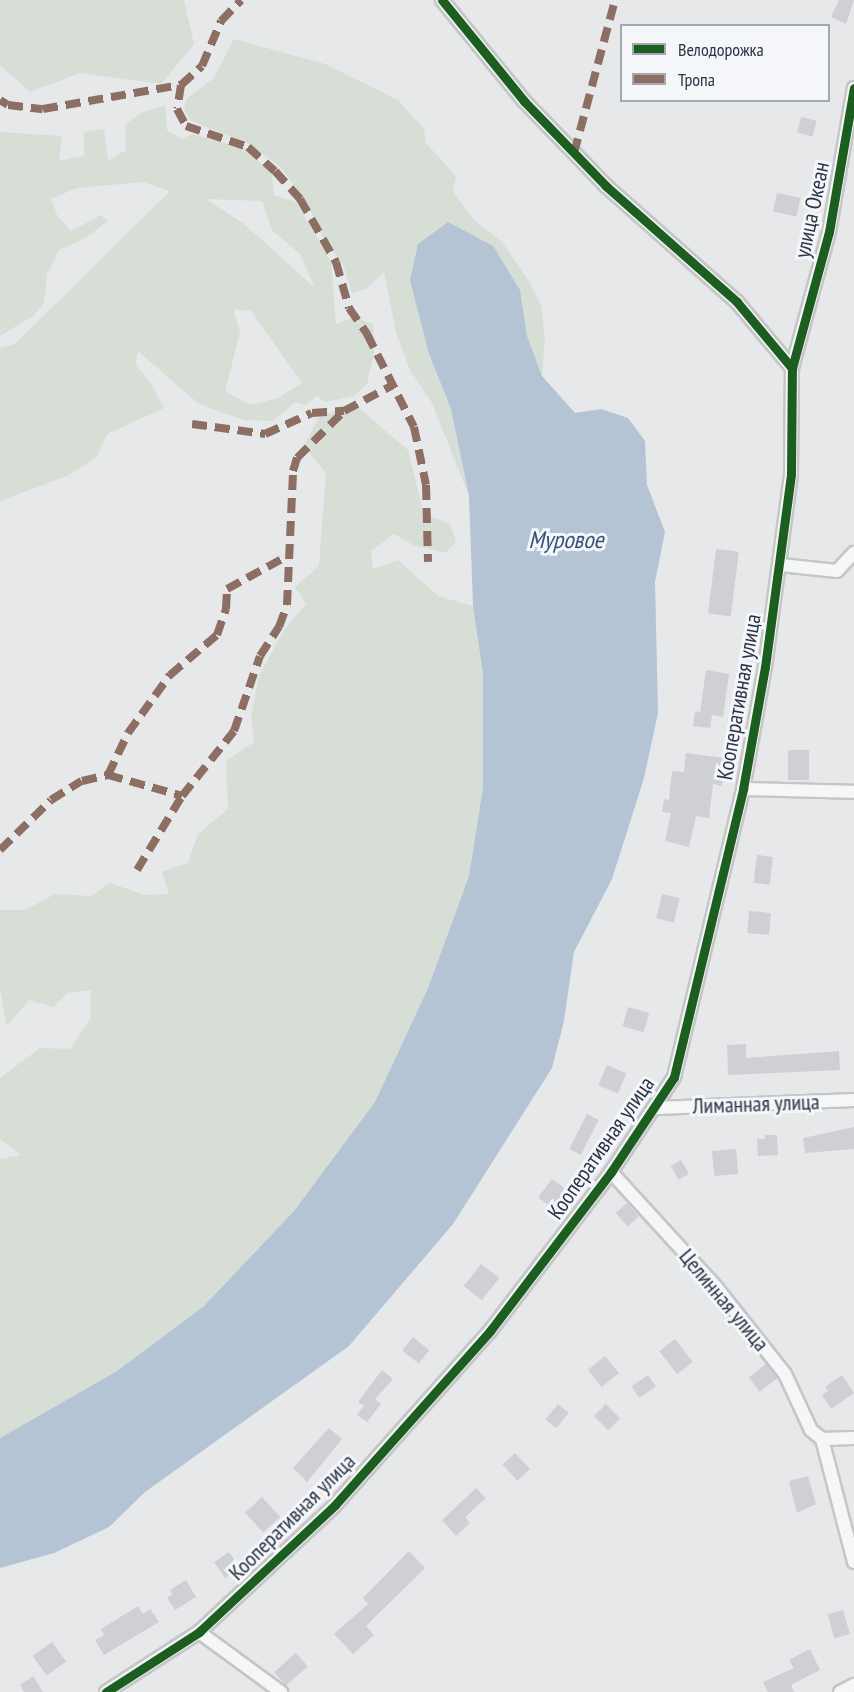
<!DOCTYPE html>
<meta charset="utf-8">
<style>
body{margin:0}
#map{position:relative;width:854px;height:1692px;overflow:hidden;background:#e6e8ea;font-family:"PT Sans Narrow",sans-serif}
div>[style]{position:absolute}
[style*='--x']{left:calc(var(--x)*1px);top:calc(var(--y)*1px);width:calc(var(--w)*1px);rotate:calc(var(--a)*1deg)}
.green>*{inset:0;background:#d6ded6}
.water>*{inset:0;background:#b4c4d5}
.building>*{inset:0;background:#ced0d3;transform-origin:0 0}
.roads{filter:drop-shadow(2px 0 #c4c6c8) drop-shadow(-2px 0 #c4c6c8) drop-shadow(0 2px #c4c6c8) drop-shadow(0 -2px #c4c6c8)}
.minor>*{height:12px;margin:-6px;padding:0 6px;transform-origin:6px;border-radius:6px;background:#f5f6f7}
.quiet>*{height:8px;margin-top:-4px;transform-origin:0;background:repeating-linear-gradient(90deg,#8d6e63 0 15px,transparent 0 23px)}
.cycleway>*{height:9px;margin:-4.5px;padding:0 4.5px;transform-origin:4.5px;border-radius:4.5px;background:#1b5e20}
span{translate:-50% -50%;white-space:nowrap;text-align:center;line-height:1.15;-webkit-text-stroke:6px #f4f6f9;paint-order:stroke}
.street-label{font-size:22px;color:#2b3445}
.water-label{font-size:24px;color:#34527a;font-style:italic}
.legend{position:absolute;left:620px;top:24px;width:210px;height:78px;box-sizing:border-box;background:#f4f6f9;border:2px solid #a4a8b1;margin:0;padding:8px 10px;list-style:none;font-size:18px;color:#2b3445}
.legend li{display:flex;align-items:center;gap:12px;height:30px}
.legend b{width:30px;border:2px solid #a4a8b1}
</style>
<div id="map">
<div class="green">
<i style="clip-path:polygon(0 0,184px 0,194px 44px,161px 84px,80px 73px,30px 92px,0 65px)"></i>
<i style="clip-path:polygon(234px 39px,325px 64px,398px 100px,424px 129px,426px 143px,456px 176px,453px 192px,473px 219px,502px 242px,528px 280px,541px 306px,545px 339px,542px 376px,527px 336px,520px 291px,429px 354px,451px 409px,469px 496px,432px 403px,410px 370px,396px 332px,384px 272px,366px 289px,352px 293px,343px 264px,322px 236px,305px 199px,280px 167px,250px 144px,191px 121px,184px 109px,186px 99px,214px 78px)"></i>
<i style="clip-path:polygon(evenodd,165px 105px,167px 130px,182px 139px,192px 134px,246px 149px,272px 174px,274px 195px,296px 202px,331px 262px,336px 324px,354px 317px,373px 324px,374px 353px,367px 384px,354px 396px,325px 402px,317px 396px,306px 405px,295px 402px,273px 421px,244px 420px,199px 404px,138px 351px,135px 364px,151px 383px,164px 408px,107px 434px,97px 457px,67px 476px,0 501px,0 348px,15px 344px,170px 191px,143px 182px,77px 188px,51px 199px,57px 215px,71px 231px,101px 215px,108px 221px,84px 239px,59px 250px,47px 274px,44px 303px,33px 316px,0 336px,0 132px,62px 136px,59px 161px,84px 156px,84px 132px,104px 129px,108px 161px,126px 150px,125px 125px,142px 112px,165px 105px,206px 199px,262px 201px,272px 230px,300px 254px,315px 288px,244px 224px,206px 199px,165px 105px,233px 309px,251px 311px,302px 383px,278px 398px,250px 405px,225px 391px,240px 332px,233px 309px)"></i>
<i style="clip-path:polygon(354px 404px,408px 450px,424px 514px,450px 524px,456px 542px,445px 553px,413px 545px,394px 534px,371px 551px,373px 569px,398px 560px,438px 596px,473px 606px,483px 674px,483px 787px,469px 876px,428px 988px,375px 1102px,294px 1211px,204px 1306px,117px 1371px,0 1438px,0 1159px,21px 1155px,0 1139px,0 1078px,40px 1048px,70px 1049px,90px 1019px,91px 990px,68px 993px,53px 1007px,29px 1000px,7px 1026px,0 990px,0 910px,25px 910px,55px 894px,91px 896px,110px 883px,145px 895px,169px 894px,162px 872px,188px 863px,198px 834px,228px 809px,226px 761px,254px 742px,251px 717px,259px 676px,284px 630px,306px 604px,295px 587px,319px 566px,326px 473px,304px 446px,319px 417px)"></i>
</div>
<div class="water">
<i style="clip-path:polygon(448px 222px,493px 246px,520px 290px,527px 336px,542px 376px,575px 413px,601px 409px,628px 418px,645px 441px,647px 485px,665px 532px,655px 582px,658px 713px,644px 778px,612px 879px,574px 952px,564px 1021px,552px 1068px,453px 1224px,349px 1346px,145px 1492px,109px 1527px,54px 1553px,0 1568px,0 1438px,117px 1371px,204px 1306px,294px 1211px,375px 1102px,428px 988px,469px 876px,483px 787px,483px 674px,473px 606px,469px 496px,451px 409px,429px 354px,410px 280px,418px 244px)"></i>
</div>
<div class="building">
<i style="clip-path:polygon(839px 0,854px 0,846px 24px,831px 17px)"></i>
<i style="left:801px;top:117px;width:16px;height:16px;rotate:14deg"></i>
<i style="left:777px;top:193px;width:24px;height:19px;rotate:12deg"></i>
<i style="left:716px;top:549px;width:23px;height:65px;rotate:7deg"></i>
<i style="clip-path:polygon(706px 670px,729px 674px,723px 717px,712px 715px,710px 728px,693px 726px,695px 711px,700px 712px)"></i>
<i style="left:788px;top:750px;width:21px;height:30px"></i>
<i style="clip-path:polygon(686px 753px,725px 758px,722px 786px,713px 784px,709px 818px,696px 816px,689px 847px,665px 841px,671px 813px,662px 812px,664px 799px,669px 800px,672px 771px,684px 772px)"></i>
<i style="left:757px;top:855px;width:16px;height:28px;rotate:7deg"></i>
<i style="left:662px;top:894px;width:18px;height:25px;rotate:13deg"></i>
<i style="left:749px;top:911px;width:22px;height:22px;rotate:5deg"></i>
<i style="left:628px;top:1007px;width:22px;height:20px;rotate:16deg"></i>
<i style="clip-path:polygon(746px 1044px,746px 1058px,839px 1051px,840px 1070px,728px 1075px,727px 1045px)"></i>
<i style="left:607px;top:1065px;width:21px;height:22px;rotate:23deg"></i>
<i style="left:587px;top:1114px;width:13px;height:39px;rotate:27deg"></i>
<i style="clip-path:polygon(854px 1127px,854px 1149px,805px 1153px,803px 1138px)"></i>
<i style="clip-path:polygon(765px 1135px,777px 1135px,778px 1155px,758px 1156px,757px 1139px,765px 1139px)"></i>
<i style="left:736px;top:1149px;width:25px;height:24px;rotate:85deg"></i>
<i style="left:681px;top:1160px;width:16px;height:12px;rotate:60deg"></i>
<i style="left:552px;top:1179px;width:20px;height:23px;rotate:37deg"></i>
<i style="left:627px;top:1203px;width:18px;height:15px;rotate:49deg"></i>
<i style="left:481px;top:1264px;width:23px;height:28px;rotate:38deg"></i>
<i style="left:413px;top:1337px;width:21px;height:17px;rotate:39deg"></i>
<i style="left:675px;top:1339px;width:29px;height:20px;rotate:52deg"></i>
<i style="left:605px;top:1356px;width:22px;height:22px;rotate:51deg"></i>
<i style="left:766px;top:1364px;width:18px;height:22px;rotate:52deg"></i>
<i style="clip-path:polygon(382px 1370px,393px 1379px,375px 1399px,381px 1404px,367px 1422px,357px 1415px,364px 1406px,358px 1402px)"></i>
<i style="left:648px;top:1375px;width:14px;height:20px;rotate:56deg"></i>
<i style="clip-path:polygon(842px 1375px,854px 1393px,831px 1409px,822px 1395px,828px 1391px,825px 1387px)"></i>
<i style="left:558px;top:1404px;width:14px;height:20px;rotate:39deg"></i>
<i style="left:606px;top:1404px;width:20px;height:17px;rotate:45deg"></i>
<i style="clip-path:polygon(329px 1428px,342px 1439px,307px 1482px,293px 1468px)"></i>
<i style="left:515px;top:1453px;width:22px;height:17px;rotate:47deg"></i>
<i style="clip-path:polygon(808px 1476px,816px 1504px,797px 1513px,789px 1481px)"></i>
<i style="clip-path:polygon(476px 1488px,486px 1498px,465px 1517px,470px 1523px,456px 1536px,442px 1520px)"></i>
<i style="left:262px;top:1497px;width:27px;height:23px;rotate:48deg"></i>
<i style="clip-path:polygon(409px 1551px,425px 1568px,366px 1626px,374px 1635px,353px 1654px,334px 1634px,368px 1604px,363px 1598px)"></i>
<i style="left:229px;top:1552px;width:19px;height:18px;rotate:55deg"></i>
<i style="clip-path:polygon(186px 1580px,196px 1597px,175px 1610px,167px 1598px,172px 1594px,170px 1590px)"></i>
<i style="clip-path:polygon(138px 1606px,143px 1614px,150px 1609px,159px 1622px,104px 1655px,95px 1640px,104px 1635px,101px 1629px)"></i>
<i style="left:843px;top:1610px;width:25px;height:16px;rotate:74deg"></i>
<i style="left:52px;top:1642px;width:24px;height:24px;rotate:54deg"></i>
<i style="clip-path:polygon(810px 1649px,820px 1670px,791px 1685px,794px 1692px,768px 1692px,763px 1682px,794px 1668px,789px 1660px)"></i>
<i style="left:296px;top:1653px;width:18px;height:29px;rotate:49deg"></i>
<i style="clip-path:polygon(33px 1676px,43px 1692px,24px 1692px,20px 1685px)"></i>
</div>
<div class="roads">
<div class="minor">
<i style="--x:442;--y:0;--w:130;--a:50.9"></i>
<i style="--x:524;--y:101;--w:118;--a:46"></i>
<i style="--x:606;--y:186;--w:175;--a:41.5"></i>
<i style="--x:737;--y:302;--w:86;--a:50.2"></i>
<i style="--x:781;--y:565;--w:56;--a:6.1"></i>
<i style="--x:837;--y:571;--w:25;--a:-47"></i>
<i style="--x:743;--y:789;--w:111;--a:1.5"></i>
<i style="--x:657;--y:1108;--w:197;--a:-2.3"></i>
<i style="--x:611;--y:1172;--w:156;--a:47.6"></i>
<i style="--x:716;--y:1287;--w:111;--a:51.6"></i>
<i style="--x:785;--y:1374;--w:62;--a:65.1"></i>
<i style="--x:811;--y:1430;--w:14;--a:39"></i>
<i style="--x:822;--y:1439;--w:32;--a:-2"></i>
<i style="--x:822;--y:1439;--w:127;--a:75.4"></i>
<i style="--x:199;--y:1632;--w:102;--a:36.2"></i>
<i style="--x:106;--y:1692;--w:111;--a:-32.8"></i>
<i style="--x:199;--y:1632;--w:186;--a:-43"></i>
<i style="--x:335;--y:1505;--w:233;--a:-48.3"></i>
<i style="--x:490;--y:1331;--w:200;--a:-52.7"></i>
<i style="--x:611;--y:1172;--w:114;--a:-56.4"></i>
<i style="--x:674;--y:1077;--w:296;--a:-76.5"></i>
<i style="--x:743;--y:789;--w:124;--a:-79.8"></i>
<i style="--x:765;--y:667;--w:195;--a:-82.3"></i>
<i style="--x:791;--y:474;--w:106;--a:-89.5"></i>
<i style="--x:792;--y:368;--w:141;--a:-74.8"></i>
<i style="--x:829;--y:232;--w:146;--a:-80.2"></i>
<i style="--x:840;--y:1692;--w:16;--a:-27"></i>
</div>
</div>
<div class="quiet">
<i style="--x:181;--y:85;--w:24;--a:99"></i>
<i style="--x:177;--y:109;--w:19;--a:62"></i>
<i style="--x:186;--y:126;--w:65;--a:18.7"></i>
<i style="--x:248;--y:147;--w:36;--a:42"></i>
<i style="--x:275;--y:171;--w:38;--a:48"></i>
<i style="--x:300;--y:199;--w:73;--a:60.3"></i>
<i style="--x:336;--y:262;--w:48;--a:74.2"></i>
<i style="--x:349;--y:308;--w:32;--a:55"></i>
<i style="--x:367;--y:334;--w:104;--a:63.2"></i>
<i style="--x:414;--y:427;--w:59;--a:78.3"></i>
<i style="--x:426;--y:485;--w:77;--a:88.5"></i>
<i style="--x:0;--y:100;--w:9;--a:32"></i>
<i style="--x:8;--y:105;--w:35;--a:7"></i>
<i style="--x:43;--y:109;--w:140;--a:-9.9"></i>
<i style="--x:181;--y:85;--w:28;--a:-42"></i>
<i style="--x:202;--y:66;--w:49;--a:-67.1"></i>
<i style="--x:221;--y:21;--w:29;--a:-46"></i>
<i style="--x:574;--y:153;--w:158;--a:-75"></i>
<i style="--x:192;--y:424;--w:74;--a:7.8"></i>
<i style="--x:265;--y:434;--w:51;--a:-24.1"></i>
<i style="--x:312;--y:413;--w:32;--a:-4"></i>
<i style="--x:344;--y:411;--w:55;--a:-28"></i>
<i style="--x:108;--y:775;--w:77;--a:15.8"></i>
<i style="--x:0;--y:850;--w:71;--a:-44.4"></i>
<i style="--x:51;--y:800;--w:36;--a:-32"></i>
<i style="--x:82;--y:781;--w:27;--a:-13"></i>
<i style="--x:108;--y:775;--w:47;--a:-64.5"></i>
<i style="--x:128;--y:733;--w:72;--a:-54.1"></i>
<i style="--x:170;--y:675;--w:62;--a:-40.4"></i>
<i style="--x:217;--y:635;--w:28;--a:-71"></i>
<i style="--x:226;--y:609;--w:20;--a:-87"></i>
<i style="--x:227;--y:589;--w:73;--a:-28.7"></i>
<i style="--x:137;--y:870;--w:87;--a:-58.7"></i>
<i style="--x:182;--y:796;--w:83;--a:-51.3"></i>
<i style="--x:234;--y:731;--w:79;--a:-70.9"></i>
<i style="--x:260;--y:656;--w:35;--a:-57"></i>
<i style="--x:279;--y:627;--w:23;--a:-70"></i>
<i style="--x:287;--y:605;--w:134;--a:-87.4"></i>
<i style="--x:293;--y:471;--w:14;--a:-73"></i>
<i style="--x:297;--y:458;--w:66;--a:-45"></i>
</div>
<div class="cycleway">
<i style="--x:442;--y:0;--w:130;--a:50.9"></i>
<i style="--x:524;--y:101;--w:118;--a:46"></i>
<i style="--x:606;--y:186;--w:175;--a:41.5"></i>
<i style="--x:737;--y:302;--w:86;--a:50.2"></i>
<i style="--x:106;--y:1692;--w:111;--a:-32.8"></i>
<i style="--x:199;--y:1632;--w:186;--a:-43"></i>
<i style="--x:335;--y:1505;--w:233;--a:-48.3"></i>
<i style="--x:490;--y:1331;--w:200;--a:-52.7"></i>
<i style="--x:611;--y:1172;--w:114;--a:-56.4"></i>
<i style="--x:674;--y:1077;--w:296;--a:-76.5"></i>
<i style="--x:743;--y:789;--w:124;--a:-79.8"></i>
<i style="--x:765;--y:667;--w:195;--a:-82.3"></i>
<i style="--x:791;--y:474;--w:106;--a:-89.5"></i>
<i style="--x:792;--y:368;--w:141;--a:-74.8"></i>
<i style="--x:829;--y:232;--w:146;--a:-80.2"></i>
</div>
<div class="street-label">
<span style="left:812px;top:210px;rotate:-78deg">улица Океан</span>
<span style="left:739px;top:697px;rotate:-80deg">Кооперативная улица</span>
<span style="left:756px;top:1104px;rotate:-2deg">Лиманная улица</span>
<span style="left:601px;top:1148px;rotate:-55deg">Кооперативная улица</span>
<span style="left:724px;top:1300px;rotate:50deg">Целинная улица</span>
<span style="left:292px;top:1517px;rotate:-45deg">Кооперативная улица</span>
</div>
<div class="water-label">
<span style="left:566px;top:540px">Муровое</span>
</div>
<ul class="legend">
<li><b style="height:8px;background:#1b5e20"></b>Велодорожка</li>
<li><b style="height:8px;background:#8d6e63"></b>Тропа</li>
</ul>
</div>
